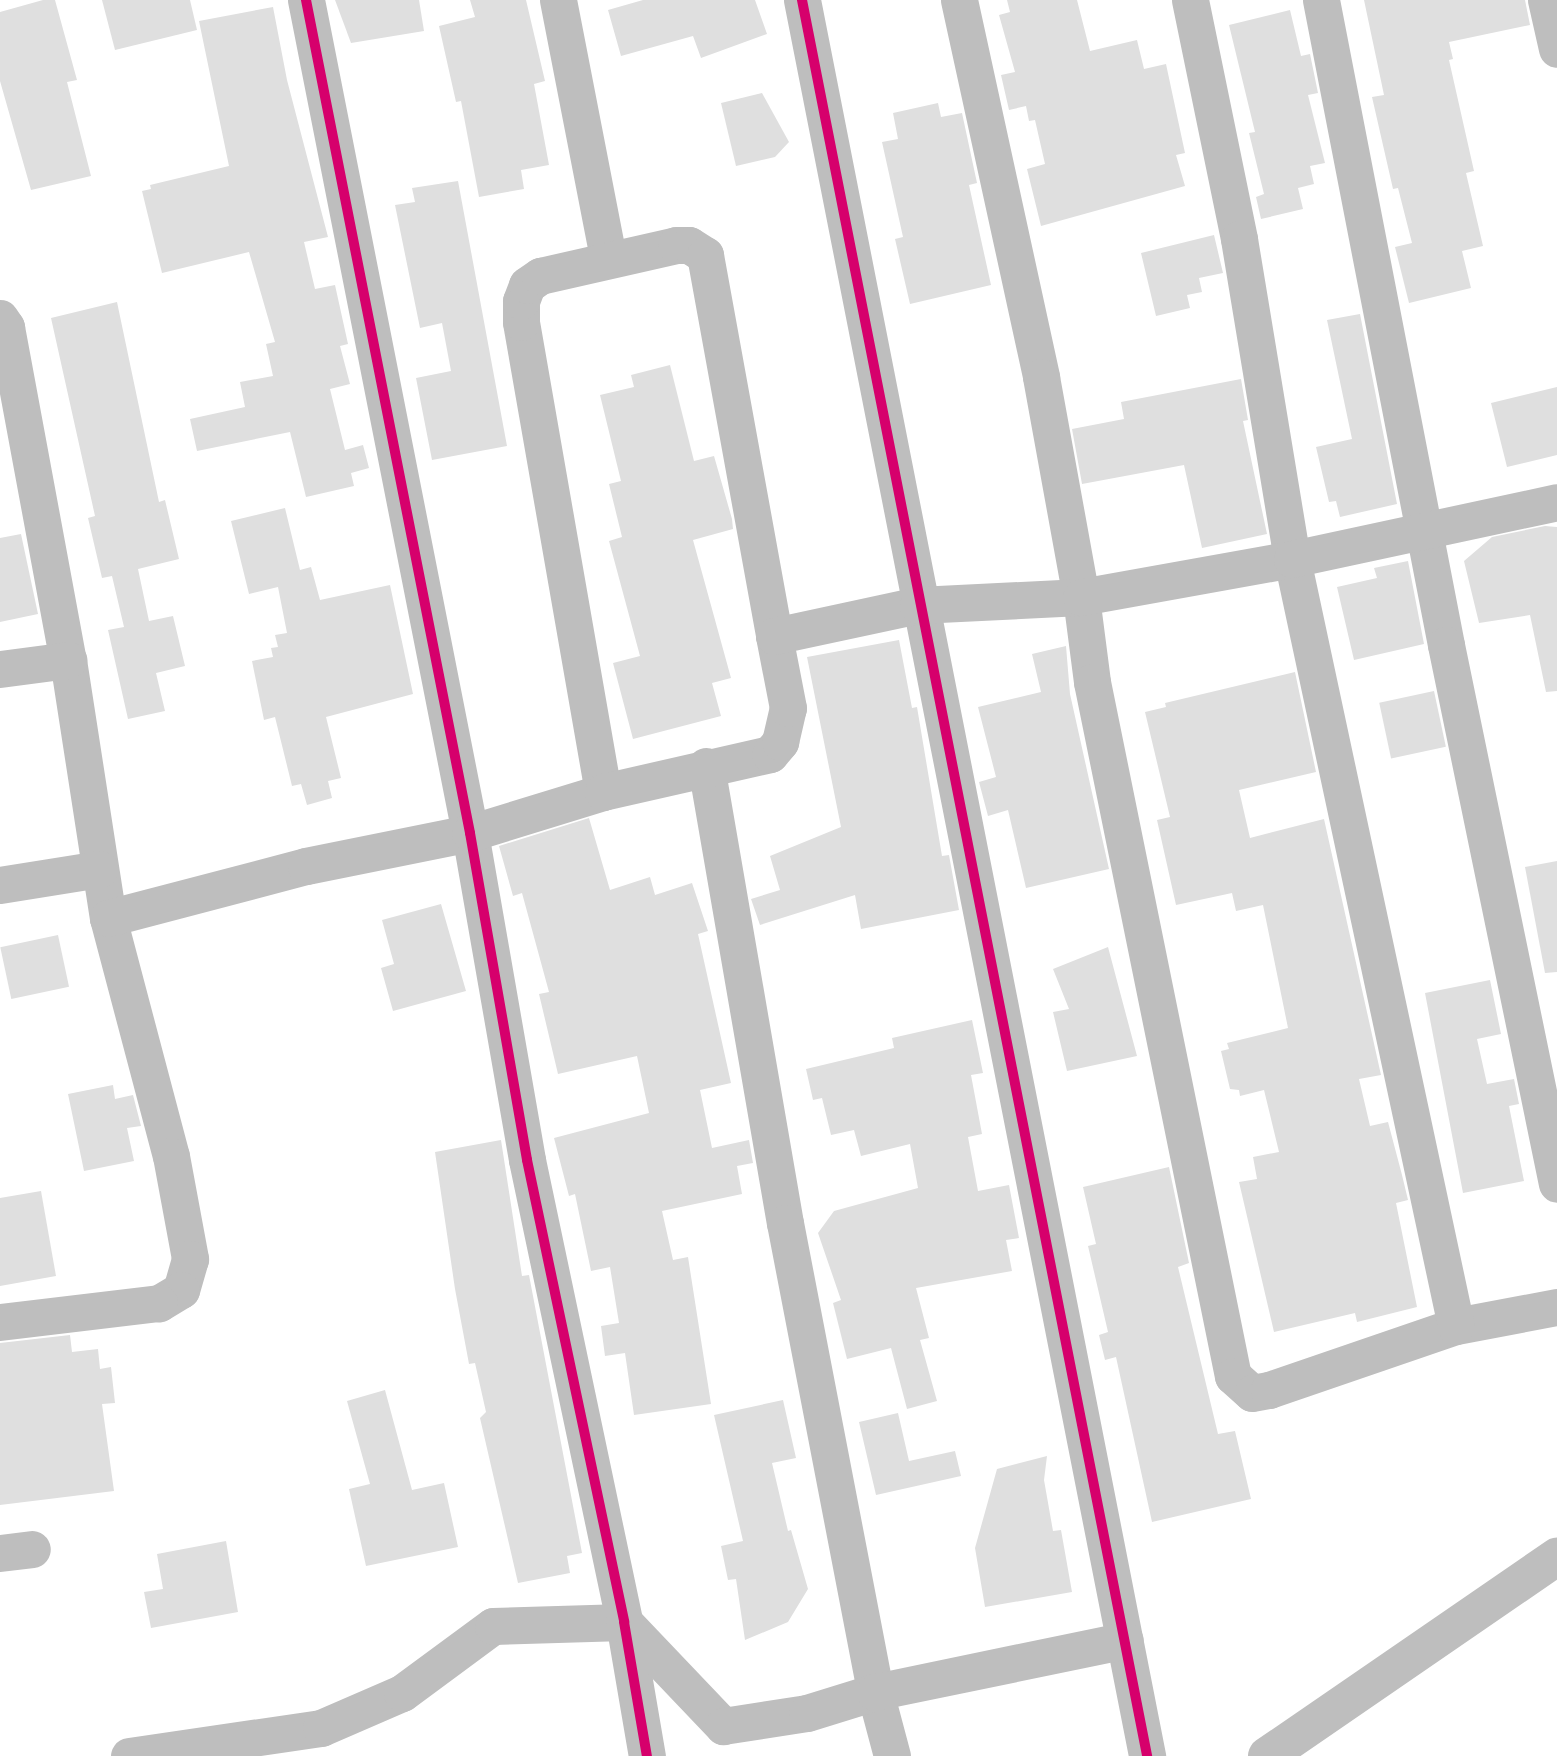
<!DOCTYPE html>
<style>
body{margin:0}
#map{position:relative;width:1557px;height:1756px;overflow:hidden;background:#fff;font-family:Montserrat,sans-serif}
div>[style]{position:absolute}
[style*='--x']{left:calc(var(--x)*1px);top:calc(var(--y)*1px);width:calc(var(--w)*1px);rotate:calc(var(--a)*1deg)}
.building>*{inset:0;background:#dfdfdf;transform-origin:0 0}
.minor>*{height:37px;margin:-18.5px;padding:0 18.5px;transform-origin:18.5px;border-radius:18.5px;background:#bebebe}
.tertiary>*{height:38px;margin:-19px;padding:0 19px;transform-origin:19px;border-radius:19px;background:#bebebe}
.cycleway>*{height:10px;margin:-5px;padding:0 5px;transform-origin:5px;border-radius:5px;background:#d6006c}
span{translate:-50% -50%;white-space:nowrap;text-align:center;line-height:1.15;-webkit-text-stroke:7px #fff;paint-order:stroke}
</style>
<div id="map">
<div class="building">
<i style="clip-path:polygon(43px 0,55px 0,77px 80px,67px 82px,91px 176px,31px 190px,0 81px,0 12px)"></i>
<i style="clip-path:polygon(102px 0,190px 0,197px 30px,115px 50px)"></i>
<i style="clip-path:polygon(335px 0,419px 0,424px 31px,351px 43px)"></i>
<i style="clip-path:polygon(470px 0,526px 0,545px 81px,534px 84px,549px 165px,521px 170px,524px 189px,479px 197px,461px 101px,456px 102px,439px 26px,475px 17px)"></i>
<i style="clip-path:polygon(643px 0,755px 0,767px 34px,701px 58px,693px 36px,621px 56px,608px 10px)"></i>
<i style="clip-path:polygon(1007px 0,1077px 0,1090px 51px,1137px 40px,1144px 69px,1166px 64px,1185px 153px,1176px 155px,1185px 186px,1041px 226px,1027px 169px,1045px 164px,1035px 120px,1029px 121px,1026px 106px,1009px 110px,1001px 75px,1015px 72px,999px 15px,1010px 12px)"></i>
<i style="clip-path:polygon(1364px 0,1525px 0,1530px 25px,1449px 42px,1453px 59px,1449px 60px,1474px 171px,1466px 173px,1483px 246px,1462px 251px,1471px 288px,1409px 303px,1395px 247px,1412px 243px,1398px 188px,1393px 189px,1372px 97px,1384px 95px)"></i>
<i style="clip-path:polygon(273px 7px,287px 80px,328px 237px,304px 242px,315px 289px,335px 285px,348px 344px,340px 346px,350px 384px,330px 389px,345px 450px,363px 445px,369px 468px,351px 473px,354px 486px,306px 497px,290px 432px,197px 451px,190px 419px,245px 407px,240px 382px,273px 376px,266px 344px,275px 342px,249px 252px,162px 273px,142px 191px,151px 189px,150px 185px,229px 166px,199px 21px)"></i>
<i style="clip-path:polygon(1290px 10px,1301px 56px,1310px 54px,1318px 93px,1308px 95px,1325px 163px,1310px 166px,1314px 184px,1298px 188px,1303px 209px,1261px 219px,1256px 197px,1264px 194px,1249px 133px,1255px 132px,1229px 25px)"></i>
<i style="clip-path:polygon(762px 93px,789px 142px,775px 157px,736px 166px,721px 103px)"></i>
<i style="clip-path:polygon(938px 103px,941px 117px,962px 113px,977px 183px,969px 185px,991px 285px,910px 304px,895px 239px,903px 237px,882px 142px,898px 139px,893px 113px)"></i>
<i style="clip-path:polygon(458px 181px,507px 446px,432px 460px,416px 378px,451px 371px,442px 323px,420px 328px,395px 205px,415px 202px,412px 188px)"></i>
<i style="clip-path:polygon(1214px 235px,1223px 273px,1199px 278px,1202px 292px,1187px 295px,1190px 308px,1156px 316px,1141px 253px)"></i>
<i style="clip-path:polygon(117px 302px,159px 502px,165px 500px,179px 559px,138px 569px,149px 621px,173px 616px,185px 666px,156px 673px,165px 711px,128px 719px,108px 630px,124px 627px,112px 576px,102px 578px,88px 518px,95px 516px,51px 318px)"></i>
<i style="clip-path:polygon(1360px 314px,1397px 504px,1340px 517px,1336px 501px,1329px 502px,1316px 447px,1352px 439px,1327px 320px)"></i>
<i style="clip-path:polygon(670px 365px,694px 461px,714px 456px,732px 519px,733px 529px,693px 540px,731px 678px,712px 683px,721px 716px,633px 739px,613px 663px,640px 656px,609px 541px,622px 537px,609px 484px,621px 481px,600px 395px,634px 387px,631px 375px)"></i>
<i style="clip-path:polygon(1241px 379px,1248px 420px,1243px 421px,1267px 534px,1202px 548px,1184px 465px,1082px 484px,1072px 429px,1124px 419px,1121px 402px)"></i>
<i style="clip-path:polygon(1557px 387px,1557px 455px,1507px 467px,1491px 403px)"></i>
<i style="clip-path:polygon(285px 508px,300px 570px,311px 567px,320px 600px,390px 585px,413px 694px,326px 717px,341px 778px,328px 781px,332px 798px,307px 805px,301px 784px,292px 786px,275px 717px,264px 720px,252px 661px,273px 657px,271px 648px,278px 647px,275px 635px,287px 633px,278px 587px,249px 594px,231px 521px)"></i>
<i style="clip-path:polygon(1545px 526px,1557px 527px,1557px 691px,1546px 692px,1530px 615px,1479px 623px,1464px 561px,1492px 537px)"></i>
<i style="clip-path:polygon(21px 534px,38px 614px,0 622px,0 538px)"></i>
<i style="clip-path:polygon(1408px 561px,1424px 644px,1354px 660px,1337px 587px,1377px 578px,1374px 568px)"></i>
<i style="clip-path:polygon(899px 640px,912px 708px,917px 707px,942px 856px,949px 855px,959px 910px,861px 929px,855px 895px,760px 925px,751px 899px,780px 890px,770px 856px,841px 827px,807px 657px)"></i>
<i style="clip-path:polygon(1066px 646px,1070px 694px,1109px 869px,1026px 888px,1008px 810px,988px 816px,979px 782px,996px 777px,978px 707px,1041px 692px,1032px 654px)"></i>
<i style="clip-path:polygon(1295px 672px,1316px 772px,1239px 790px,1250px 838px,1324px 819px,1381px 1075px,1359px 1079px,1370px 1126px,1388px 1122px,1402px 1175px,1408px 1200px,1396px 1203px,1417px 1307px,1357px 1322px,1355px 1313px,1274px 1332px,1239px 1182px,1257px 1179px,1253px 1157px,1279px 1152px,1264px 1090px,1240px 1096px,1239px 1090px,1230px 1089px,1221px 1051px,1229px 1049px,1227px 1043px,1288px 1028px,1263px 905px,1236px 911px,1232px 893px,1176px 905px,1157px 820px,1170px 817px,1145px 712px,1166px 707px,1165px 703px)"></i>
<i style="left:1434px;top:691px;width:57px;height:56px;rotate:78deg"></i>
<i style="clip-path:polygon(589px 818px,610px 890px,650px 877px,655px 895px,692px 883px,708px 931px,698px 934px,731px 1083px,700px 1090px,712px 1148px,749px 1140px,753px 1163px,737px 1166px,742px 1194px,662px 1211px,673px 1260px,688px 1257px,711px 1404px,634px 1415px,625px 1353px,605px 1356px,601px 1326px,619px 1323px,610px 1267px,591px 1271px,575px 1194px,569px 1196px,554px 1138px,649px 1113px,637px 1056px,558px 1074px,539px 994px,549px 992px,522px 893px,513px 896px,499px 846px)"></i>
<i style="clip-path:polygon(1557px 861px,1557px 972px,1545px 973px,1525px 867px)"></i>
<i style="clip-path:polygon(441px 904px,466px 991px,393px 1011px,381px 968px,394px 964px,382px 920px)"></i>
<i style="left:58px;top:935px;width:53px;height:59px;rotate:78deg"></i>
<i style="clip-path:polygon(1108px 947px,1137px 1056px,1067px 1071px,1053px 1012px,1069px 1009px,1053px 969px)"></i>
<i style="clip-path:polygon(1490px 980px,1501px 1034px,1477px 1039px,1487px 1084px,1514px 1079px,1519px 1104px,1509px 1106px,1524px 1181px,1463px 1193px,1425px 993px)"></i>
<i style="clip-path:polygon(972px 1020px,983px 1073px,971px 1075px,982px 1134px,968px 1137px,978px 1191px,1009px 1185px,1019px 1238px,1006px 1240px,1012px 1271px,916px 1288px,929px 1338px,920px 1340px,937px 1401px,907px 1409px,891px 1348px,847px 1359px,833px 1303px,841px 1300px,818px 1233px,834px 1211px,918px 1188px,910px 1144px,861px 1156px,854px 1130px,831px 1135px,822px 1098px,813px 1100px,806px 1069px,894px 1048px,892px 1038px)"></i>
<i style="clip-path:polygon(113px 1085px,115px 1099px,133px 1095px,141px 1126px,127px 1128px,134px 1161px,84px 1171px,68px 1094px)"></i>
<i style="clip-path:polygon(501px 1140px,522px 1276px,529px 1275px,582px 1553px,567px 1556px,570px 1573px,518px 1583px,480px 1418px,486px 1412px,475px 1363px,469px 1364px,455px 1289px,435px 1152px)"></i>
<i style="clip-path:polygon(1169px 1167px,1189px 1263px,1178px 1267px,1218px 1434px,1235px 1431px,1251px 1499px,1152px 1522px,1116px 1357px,1105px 1360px,1099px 1335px,1108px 1332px,1088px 1246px,1096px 1244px,1083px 1187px)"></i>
<i style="clip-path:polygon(41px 1191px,56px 1276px,0 1286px,0 1198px)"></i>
<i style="clip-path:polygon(70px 1335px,72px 1352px,98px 1349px,100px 1369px,111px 1367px,115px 1403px,102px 1404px,114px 1491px,0 1505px,0 1343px)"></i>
<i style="clip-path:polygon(385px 1390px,412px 1490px,444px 1483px,458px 1547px,366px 1566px,349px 1489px,370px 1484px,347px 1401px)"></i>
<i style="clip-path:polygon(783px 1400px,796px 1458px,772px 1463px,788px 1531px,791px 1530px,808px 1589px,788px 1622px,745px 1640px,736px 1579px,728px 1580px,721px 1546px,743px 1541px,714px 1415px)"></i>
<i style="clip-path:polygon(898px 1413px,909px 1461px,955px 1451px,961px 1476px,876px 1495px,859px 1422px)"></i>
<i style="clip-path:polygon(1047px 1456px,1044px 1480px,1053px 1531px,1061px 1530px,1072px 1592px,985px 1607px,975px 1548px,997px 1469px)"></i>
<i style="clip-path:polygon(226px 1541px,238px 1612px,151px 1628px,144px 1592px,163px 1589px,157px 1554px)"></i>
</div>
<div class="minor">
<i style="--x:306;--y:0;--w:849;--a:78.86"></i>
<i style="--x:470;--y:833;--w:332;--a:80.1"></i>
<i style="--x:527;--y:1160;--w:472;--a:78.1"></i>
<i style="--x:624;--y:1622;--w:136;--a:80.3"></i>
<i style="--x:558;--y:0;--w:263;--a:79"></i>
<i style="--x:802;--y:0;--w:1790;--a:78.88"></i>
<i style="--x:959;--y:0;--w:386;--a:77.7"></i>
<i style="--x:1041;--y:377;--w:224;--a:79.7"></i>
<i style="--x:1081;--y:597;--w:86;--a:82.6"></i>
<i style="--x:1092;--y:682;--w:708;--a:78.52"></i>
<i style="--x:1233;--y:1376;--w:25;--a:42"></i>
<i style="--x:1252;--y:1393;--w:17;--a:-10"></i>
<i style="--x:1269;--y:1390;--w:198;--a:-18.9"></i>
<i style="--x:1456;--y:1326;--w:103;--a:-10.7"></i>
<i style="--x:1190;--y:0;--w:244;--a:78.4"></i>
<i style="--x:1239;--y:239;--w:324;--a:80.6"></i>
<i style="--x:1292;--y:559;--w:784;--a:77.93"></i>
<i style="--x:1321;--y:0;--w:657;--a:79.03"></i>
<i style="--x:1446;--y:645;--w:550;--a:78.36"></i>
<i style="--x:1546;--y:0;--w:50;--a:77.3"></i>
<i style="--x:0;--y:318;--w:11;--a:56"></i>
<i style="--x:6;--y:327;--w:339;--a:79.5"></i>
<i style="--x:68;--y:660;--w:261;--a:81.2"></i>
<i style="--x:108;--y:918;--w:246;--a:75.2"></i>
<i style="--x:171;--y:1156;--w:105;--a:79.5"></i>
<i style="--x:190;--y:1259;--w:32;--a:106"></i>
<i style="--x:181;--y:1290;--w:26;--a:149"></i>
<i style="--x:159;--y:1303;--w:160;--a:173.2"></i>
<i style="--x:0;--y:669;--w:69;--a:-7.5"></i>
<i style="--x:706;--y:766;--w:464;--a:80.2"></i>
<i style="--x:785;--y:1223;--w:478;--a:79.1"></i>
<i style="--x:875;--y:1692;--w:66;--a:75.1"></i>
<i style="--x:603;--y:792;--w:477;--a:-99.9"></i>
<i style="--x:521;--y:322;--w:21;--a:-90"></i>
<i style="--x:521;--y:301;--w:17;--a:-69"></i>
<i style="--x:527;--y:285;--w:16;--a:-35"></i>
<i style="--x:540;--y:276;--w:139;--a:-12.8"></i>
<i style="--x:676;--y:245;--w:13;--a:0"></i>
<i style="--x:689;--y:245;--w:19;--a:32"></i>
<i style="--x:705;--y:255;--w:387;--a:79.7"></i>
<i style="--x:0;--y:885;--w:101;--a:-9.1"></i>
<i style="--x:108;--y:918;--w:205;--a:-14.7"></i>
<i style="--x:306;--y:866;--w:167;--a:-11.4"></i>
<i style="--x:470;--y:833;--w:139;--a:-17.1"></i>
<i style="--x:603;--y:792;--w:171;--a:-12.8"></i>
<i style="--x:770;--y:754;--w:16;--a:-50"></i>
<i style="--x:780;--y:742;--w:35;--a:-77"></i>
<i style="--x:788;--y:708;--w:73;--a:-101"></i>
<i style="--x:774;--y:636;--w:147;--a:-12.1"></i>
<i style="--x:918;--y:605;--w:163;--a:-2.8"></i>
<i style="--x:1081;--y:597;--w:214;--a:-10.2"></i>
<i style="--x:1292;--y:559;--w:271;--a:-12.1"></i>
<i style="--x:0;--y:1553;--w:32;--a:-7"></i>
<i style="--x:129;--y:1756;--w:194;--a:-8.3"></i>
<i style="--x:321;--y:1728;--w:88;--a:-23.4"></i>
<i style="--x:402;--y:1693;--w:113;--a:-36.4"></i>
<i style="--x:493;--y:1626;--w:131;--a:-1.7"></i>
<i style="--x:624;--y:1622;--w:144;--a:46.4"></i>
<i style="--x:723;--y:1726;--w:85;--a:-8.8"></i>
<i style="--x:807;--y:1713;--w:71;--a:-17.2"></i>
<i style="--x:875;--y:1692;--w:255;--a:-11.7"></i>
</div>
<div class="tertiary">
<i style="--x:1267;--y:1756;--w:352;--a:-34.5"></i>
</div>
<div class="cycleway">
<i style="--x:306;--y:0;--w:849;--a:78.86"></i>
<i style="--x:470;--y:833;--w:332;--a:80.1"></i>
<i style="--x:527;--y:1160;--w:472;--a:78.1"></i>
<i style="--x:624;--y:1622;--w:136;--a:80.3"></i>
<i style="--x:802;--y:0;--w:1790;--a:78.88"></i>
</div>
</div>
